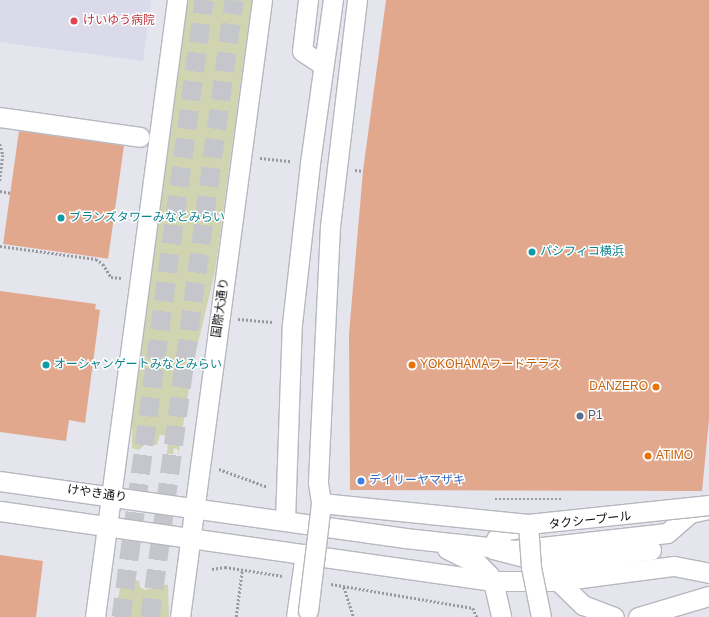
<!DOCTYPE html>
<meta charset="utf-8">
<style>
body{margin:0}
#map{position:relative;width:709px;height:617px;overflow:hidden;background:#e5e5ed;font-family:Arial,"Noto Sans JP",sans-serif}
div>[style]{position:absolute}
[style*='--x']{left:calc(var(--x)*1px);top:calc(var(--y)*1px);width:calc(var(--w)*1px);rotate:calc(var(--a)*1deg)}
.built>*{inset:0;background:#dadaea}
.green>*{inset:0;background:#d0d4b0}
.building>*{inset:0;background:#e2a88e;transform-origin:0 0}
.minor-tunnel>*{height:19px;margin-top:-9.5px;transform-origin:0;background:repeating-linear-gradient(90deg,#c5c5cc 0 19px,transparent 0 29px)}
.path>*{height:2.5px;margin-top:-1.25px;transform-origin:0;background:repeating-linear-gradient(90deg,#9999a0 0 2px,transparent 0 4px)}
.roads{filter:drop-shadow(1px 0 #b7b7c0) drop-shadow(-1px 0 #b7b7c0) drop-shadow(0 1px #b7b7c0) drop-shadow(0 -1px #b7b7c0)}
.minor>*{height:19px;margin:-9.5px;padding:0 9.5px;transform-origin:9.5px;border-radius:9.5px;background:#fff}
.bridges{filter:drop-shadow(1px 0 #b7b7c0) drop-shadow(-1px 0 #b7b7c0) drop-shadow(0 1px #b7b7c0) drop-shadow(0 -1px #b7b7c0)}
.minor-bridge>*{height:19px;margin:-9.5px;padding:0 9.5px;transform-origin:9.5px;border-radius:9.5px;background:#fff}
.dots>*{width:11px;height:11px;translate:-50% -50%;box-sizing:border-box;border:2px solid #fff;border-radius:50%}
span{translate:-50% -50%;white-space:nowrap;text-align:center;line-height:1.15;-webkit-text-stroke:3px #fff;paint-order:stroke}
.health-label{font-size:12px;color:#be3a42}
.left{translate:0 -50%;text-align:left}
.culture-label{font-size:12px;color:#0d838f}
.street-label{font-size:12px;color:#0d0d10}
.food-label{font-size:12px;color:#c56008}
.right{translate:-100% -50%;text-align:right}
.service-label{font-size:12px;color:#4e5e75}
.shop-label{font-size:12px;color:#366cbe}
</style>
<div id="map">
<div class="built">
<i style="clip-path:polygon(0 0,151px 0,143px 61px,0 42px)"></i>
</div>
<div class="green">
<i style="clip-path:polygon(188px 0,252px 0,215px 272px,193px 364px,178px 456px,178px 449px,174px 448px,173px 454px,167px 454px,168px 436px,160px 435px,157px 445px,145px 444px,139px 450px,132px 448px,132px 417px)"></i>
<i style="clip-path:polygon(122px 579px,139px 581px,140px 587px,145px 590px,152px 588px,154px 583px,168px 585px,169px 617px,114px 617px)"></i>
</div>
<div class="building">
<i style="clip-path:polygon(386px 0,709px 0,709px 420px,702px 491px,350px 490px,349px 334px,363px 171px)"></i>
<i style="left:19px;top:131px;width:106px;height:114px;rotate:8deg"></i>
<i style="clip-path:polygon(0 291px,96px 304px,95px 309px,100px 310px,85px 423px,69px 420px,66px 441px,0 432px)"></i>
<i style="clip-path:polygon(0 555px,43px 561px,36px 617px,0 617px)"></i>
</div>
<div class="minor-tunnel">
<i style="--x:121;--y:617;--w:623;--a:-82.34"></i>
<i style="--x:150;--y:617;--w:623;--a:-82.25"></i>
</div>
<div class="path">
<i style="--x:0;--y:144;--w:11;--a:75"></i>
<i style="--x:3;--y:155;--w:26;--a:97"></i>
<i style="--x:260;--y:158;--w:31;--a:6"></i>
<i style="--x:355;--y:170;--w:8;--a:7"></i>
<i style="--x:0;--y:191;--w:11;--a:10"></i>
<i style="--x:0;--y:246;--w:97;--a:7.7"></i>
<i style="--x:96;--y:259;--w:9;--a:36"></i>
<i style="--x:103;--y:264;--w:15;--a:58"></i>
<i style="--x:111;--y:277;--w:10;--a:6"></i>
<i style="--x:238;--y:319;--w:35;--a:5"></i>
<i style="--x:219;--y:469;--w:52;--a:20.2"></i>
<i style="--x:495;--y:499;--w:67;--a:0"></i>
<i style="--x:212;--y:569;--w:13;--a:-9"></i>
<i style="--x:225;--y:567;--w:59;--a:8.8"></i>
<i style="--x:331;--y:584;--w:144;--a:9.6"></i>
<i style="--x:473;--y:608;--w:10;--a:66"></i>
<i style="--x:344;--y:587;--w:32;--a:72"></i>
<i style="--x:236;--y:617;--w:47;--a:-82.7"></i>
</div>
<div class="roads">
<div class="minor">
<i style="--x:308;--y:0;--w:51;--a:96.7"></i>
<i style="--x:302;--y:51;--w:25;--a:34"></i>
<i style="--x:0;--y:117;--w:141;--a:8.1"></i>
<i style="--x:0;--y:481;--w:409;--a:8"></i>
<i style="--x:405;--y:538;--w:111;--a:6.2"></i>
<i style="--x:515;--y:550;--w:153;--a:-6.4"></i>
<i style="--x:667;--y:533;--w:30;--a:-41"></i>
<i style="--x:690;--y:513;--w:19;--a:-12"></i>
<i style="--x:0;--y:511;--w:498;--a:8.1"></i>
<i style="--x:493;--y:581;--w:65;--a:0"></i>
<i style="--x:558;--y:581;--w:117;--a:-7.4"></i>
<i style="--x:674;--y:566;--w:36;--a:11"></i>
<i style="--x:285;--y:520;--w:196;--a:-88"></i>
<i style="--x:292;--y:324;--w:162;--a:-83.6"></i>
<i style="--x:310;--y:163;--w:165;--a:-82"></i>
<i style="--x:530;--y:527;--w:24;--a:173"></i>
<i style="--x:506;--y:530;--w:13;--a:138"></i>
<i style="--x:496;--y:539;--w:10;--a:107"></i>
<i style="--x:493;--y:549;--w:60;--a:14.5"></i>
<i style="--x:551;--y:564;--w:101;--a:-8"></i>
<i style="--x:447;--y:549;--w:34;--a:26"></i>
<i style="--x:478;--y:564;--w:16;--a:45"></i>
<i style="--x:489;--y:575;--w:7;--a:56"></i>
<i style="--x:493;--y:581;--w:37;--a:77"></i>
<i style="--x:558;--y:581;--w:35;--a:44"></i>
<i style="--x:583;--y:605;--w:33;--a:21"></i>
<i style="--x:95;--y:617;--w:622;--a:-82.43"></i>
<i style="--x:180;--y:617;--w:622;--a:-82.43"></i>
<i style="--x:296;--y:617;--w:64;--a:-81.9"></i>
<i style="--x:638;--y:617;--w:74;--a:-16.5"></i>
</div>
</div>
<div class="bridges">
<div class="minor-bridge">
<i style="--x:357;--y:0;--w:228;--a:96.8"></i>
<i style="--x:330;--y:226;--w:257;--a:92.7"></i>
<i style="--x:318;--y:483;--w:20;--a:81"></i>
<i style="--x:321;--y:503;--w:208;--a:5.8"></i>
<i style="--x:528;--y:524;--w:182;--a:-6"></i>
<i style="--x:528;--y:524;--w:43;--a:86"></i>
<i style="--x:531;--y:567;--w:51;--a:78.7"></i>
<i style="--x:308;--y:611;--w:109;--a:-83.1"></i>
</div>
</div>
<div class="dots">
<i style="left:74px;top:21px;background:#e0444e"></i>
<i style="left:61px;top:218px;background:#0f9aa8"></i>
<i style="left:532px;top:252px;background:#0f9aa8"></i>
<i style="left:46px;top:365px;background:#0f9aa8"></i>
<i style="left:412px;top:365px;background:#e8710a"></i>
<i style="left:656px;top:387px;background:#e8710a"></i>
<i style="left:580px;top:416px;background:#5c6f8a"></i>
<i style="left:648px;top:456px;background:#e8710a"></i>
<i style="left:361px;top:481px;background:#3f7fe0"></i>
</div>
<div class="health-label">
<span class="left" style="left:83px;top:21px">けいゆう病院</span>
</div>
<div class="culture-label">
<span class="left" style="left:69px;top:218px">ブランズタワーみなとみらい</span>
<span class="left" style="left:540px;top:252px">パシフィコ横浜</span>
<span class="left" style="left:54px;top:365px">オーシャンゲートみなとみらい</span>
</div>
<div class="street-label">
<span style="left:221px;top:308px;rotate:-82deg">国際大通り</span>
<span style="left:97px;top:494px;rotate:8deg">けやき通り</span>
<span style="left:590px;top:521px;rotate:-6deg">タクシープール</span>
</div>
<div class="food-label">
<span class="left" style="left:420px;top:365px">YOKOHAMAフードテラス</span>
<span class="right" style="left:648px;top:387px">DANZERO</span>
<span class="left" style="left:656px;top:456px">ATIMO</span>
</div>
<div class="service-label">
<span class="left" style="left:588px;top:416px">P1</span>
</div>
<div class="shop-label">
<span class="left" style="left:369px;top:481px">デイリーヤマザキ</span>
</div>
</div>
